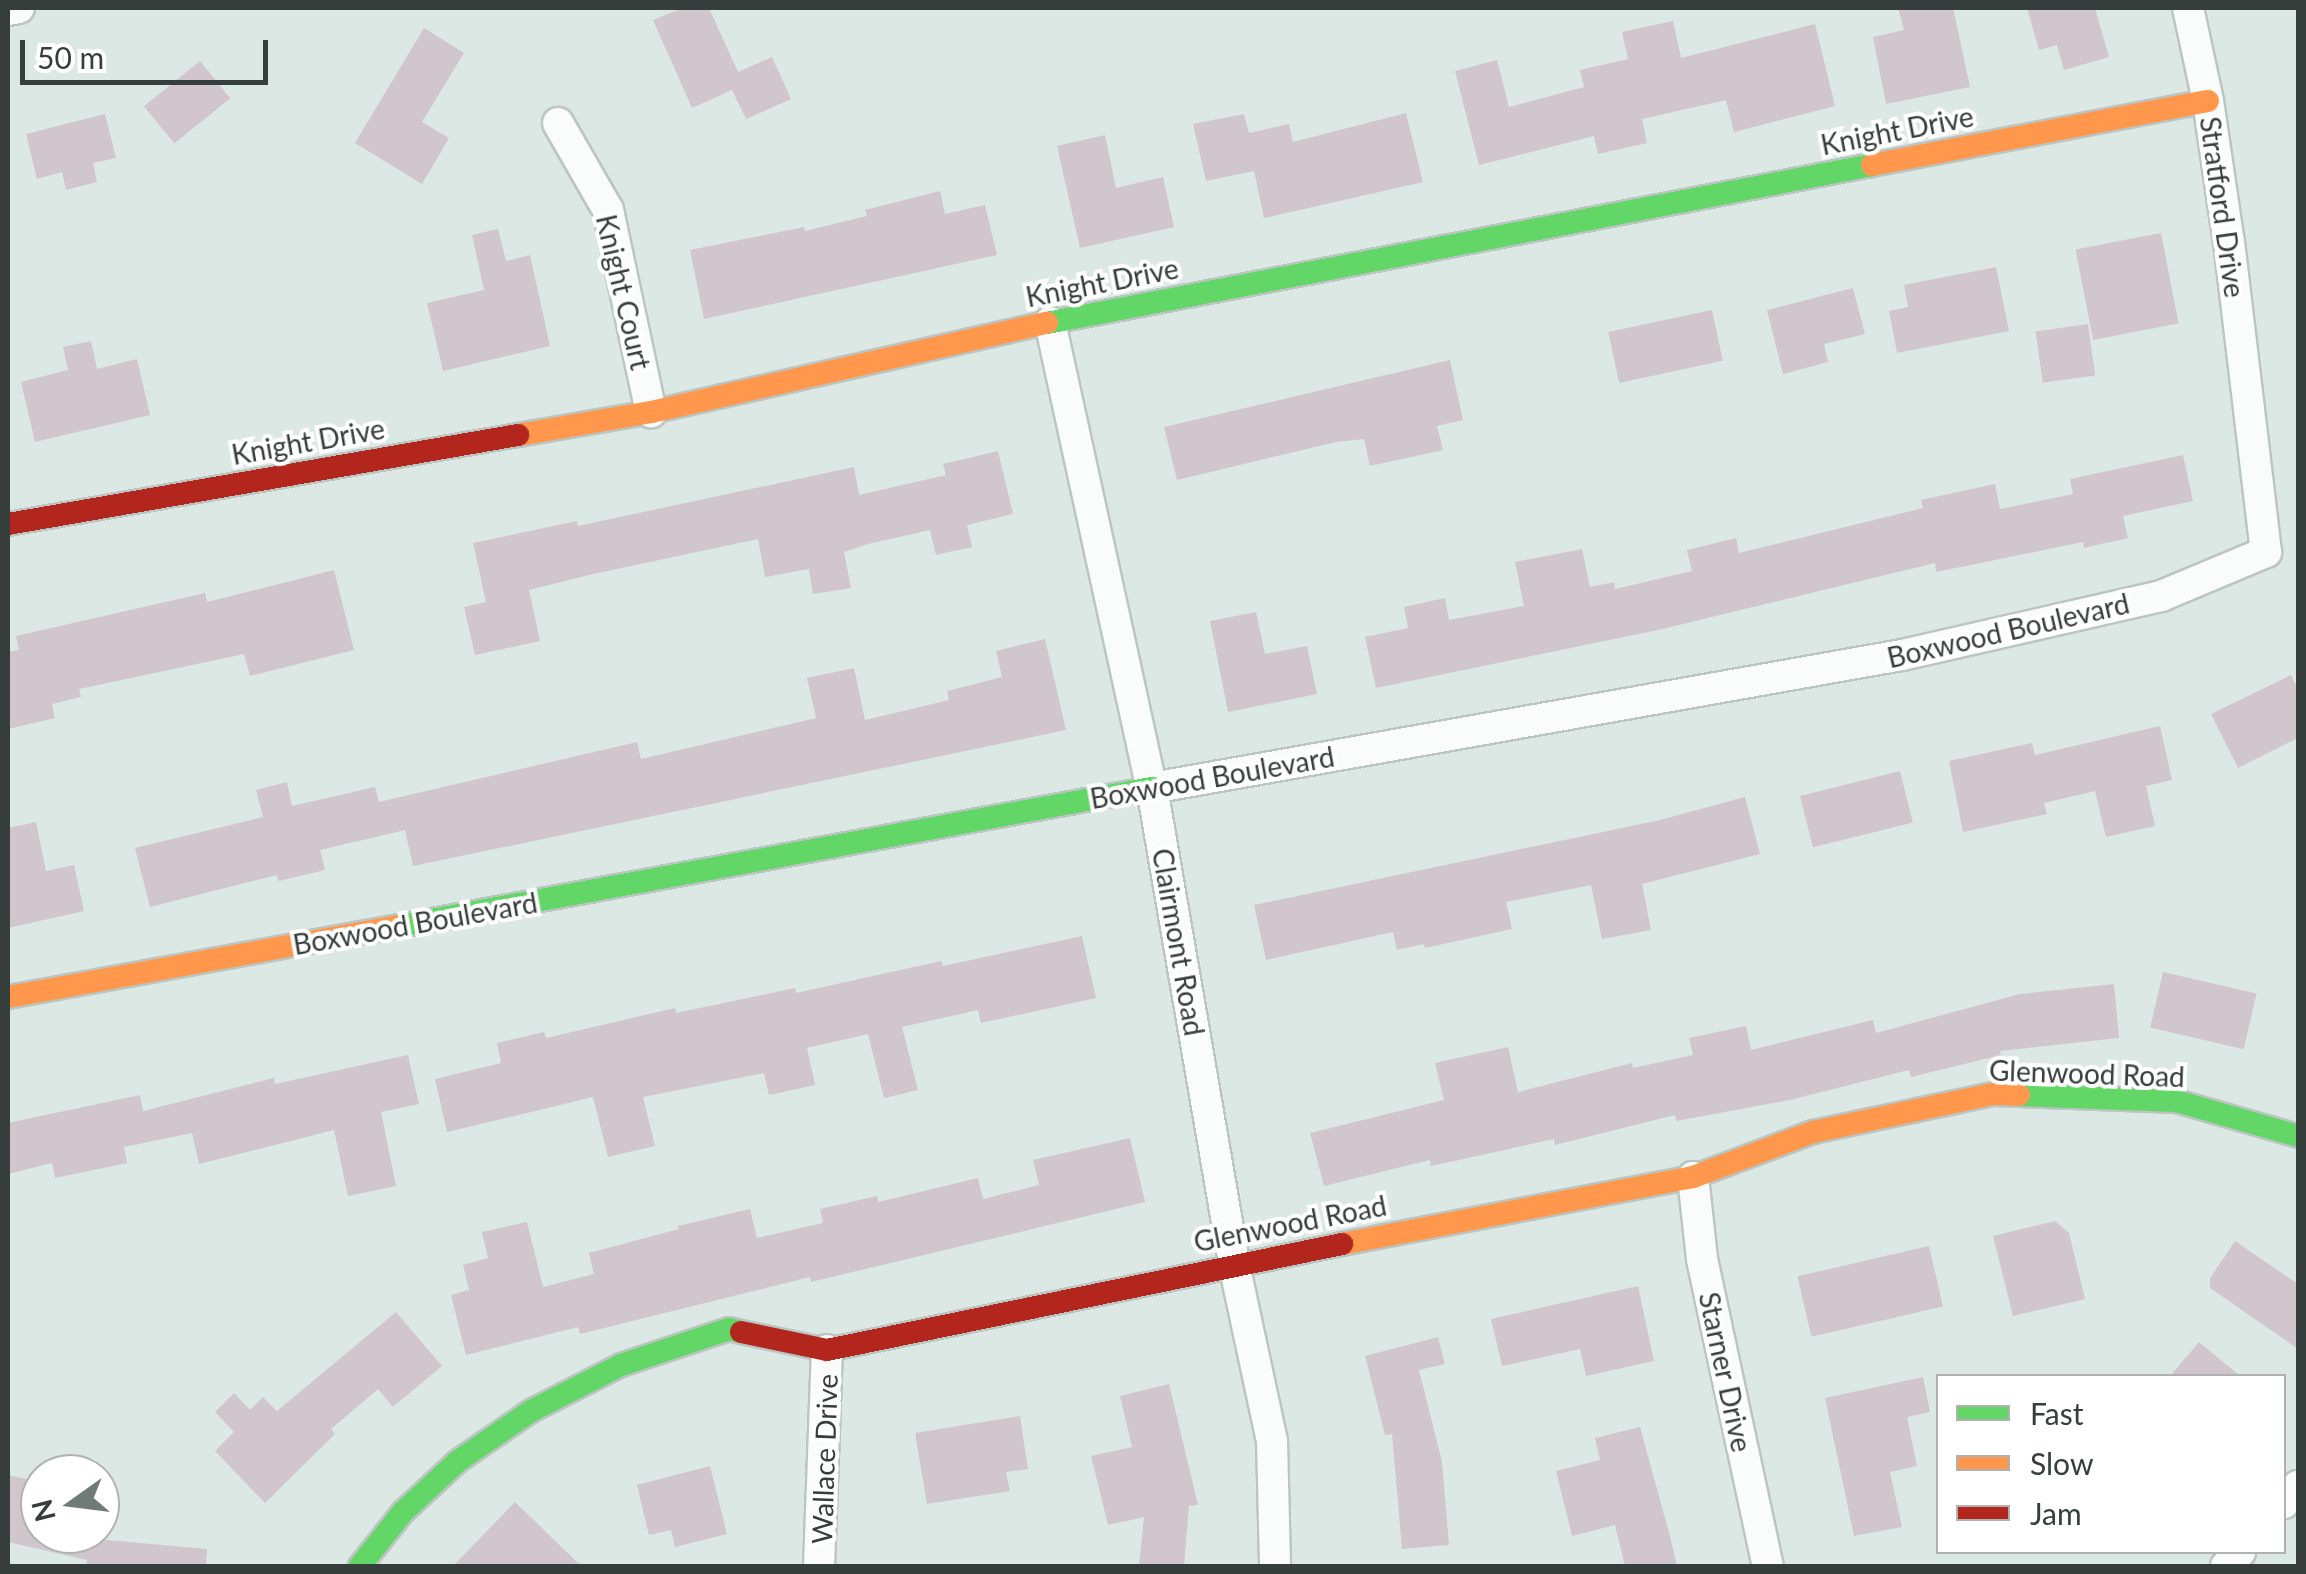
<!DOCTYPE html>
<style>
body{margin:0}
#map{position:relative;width:2306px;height:1574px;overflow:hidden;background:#dce8e4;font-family:Lato,sans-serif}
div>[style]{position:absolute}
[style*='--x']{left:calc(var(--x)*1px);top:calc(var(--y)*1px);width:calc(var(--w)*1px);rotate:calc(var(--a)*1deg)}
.building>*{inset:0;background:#d0c6cc;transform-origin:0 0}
.roads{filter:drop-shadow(2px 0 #bbc5c1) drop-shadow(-2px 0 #bbc5c1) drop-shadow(0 2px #bbc5c1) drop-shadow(0 -2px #bbc5c1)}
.street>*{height:30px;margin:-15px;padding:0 15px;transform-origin:15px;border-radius:15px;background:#fafcfb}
.fast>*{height:22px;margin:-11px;padding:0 11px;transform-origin:11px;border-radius:11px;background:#63d668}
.slow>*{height:22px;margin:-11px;padding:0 11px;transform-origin:11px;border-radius:11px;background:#ff974d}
.jam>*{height:22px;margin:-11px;padding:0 11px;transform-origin:11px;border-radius:11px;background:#b3261e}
span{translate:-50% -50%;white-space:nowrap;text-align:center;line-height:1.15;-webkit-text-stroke:8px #fff;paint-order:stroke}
.street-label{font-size:28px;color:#363e3b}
.frame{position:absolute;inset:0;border:10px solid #363e3b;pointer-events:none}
.legend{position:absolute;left:1936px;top:1374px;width:350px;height:180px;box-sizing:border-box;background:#fff;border:2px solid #afb2b1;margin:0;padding:12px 18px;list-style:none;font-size:30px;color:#363e3b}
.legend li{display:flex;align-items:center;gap:20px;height:50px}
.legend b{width:50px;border:2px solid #afb2b1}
.north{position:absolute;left:20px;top:1454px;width:100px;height:100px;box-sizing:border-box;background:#fff;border:2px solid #afb2b1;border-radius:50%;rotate:256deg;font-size:28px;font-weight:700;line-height:40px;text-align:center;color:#363e3b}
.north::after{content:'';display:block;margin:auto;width:35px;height:45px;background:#707a76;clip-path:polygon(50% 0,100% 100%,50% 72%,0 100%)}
.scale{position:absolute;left:20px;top:40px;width:248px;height:45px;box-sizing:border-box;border:5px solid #363e3b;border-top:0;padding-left:12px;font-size:30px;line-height:35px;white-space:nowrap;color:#363e3b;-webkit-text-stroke:8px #fff;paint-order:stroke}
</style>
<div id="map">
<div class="building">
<i style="clip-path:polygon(682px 8px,709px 8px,738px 72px,772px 57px,791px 99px,746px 119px,732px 90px,692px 108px,653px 20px)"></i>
<i style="clip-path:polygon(1898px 8px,1953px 8px,1970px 87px,1886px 104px,1873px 37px,1904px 30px)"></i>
<i style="clip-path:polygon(2027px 8px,2095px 8px,2109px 57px,2064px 70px,2057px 45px,2039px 50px)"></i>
<i style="clip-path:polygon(1673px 21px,1681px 58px,1815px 24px,1835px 106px,1734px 132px,1726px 100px,1642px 119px,1647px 143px,1598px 154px,1594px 136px,1479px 165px,1455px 71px,1497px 60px,1509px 107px,1584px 87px,1580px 70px,1628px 59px,1622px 32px)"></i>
<i style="clip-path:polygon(424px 28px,464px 53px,422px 122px,449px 138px,422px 184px,355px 143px)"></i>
<i style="left:200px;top:61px;width:48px;height:72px;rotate:51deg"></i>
<i style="clip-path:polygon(1406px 113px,1423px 182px,1264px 218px,1254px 171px,1206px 181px,1193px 124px,1244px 114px,1249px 133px,1289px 124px,1293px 142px)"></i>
<i style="clip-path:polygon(105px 114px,116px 158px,93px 163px,97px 182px,66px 190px,62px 172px,37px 179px,26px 134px)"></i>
<i style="clip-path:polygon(1105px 135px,1116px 188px,1163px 177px,1174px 227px,1080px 248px,1057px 146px)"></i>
<i style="clip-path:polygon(940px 191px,945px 214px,985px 205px,997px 255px,704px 319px,690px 250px,804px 227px,805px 231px,867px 216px,865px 210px)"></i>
<i style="clip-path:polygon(498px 229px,506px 261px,530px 255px,550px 346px,443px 371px,427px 303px,484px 290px,472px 235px)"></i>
<i style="left:2161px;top:233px;width:92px;height:87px;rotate:79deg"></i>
<i style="clip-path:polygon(1996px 267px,2009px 331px,1897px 353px,1889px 311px,1908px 307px,1904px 285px)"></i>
<i style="clip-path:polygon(1853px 288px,1865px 334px,1824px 344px,1828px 362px,1783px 374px,1767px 310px)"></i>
<i style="left:1712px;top:310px;width:52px;height:106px;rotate:78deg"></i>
<i style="left:2088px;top:324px;width:52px;height:53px;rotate:82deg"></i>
<i style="clip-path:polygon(91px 341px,97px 369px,137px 359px,150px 415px,35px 442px,21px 382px,68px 370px,63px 347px)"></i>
<i style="clip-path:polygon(1450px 360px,1463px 420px,1437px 426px,1443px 450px,1370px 466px,1364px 439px,1336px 442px,1177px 480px,1164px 427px)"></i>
<i style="clip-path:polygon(998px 451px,1013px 514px,967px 525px,972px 547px,936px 555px,930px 530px,868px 544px,844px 552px,851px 588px,813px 594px,809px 569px,765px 577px,758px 539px,589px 575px,529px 590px,540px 641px,475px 655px,464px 607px,486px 602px,473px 543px,577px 521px,578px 526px,854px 467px,859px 495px,946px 475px,943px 464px)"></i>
<i style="clip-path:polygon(2183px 455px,2193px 501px,2123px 516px,2128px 538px,2084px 548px,2083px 542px,1936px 572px,1935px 563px,1658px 630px,1376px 688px,1365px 637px,1408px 628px,1404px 607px,1445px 598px,1449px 620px,1524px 606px,1515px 562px,1582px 549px,1590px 587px,1614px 582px,1615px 589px,1692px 571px,1687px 550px,1736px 538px,1739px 553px,1923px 508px,1921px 500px,1995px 484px,2000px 509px,2073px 494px,2070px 479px)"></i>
<i style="clip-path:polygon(334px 570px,354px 650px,250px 676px,244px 654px,79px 689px,81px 697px,52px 704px,55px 718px,8px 729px,8px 652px,19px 650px,16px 636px,205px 593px,207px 602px)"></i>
<i style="clip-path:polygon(1256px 612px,1265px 654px,1307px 646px,1317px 694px,1228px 712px,1210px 621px)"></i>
<i style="clip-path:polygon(1045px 639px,1066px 730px,413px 866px,405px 830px,320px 850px,325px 870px,278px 881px,277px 875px,150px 907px,135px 848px,263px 817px,256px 790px,287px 782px,292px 806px,375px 787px,379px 802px,637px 742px,641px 759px,816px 718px,807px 678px,854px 668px,865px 720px,949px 700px,947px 691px,1002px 677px,996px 651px)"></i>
<i style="clip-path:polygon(2291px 675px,2298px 690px,2298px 738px,2238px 768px,2211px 714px)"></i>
<i style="clip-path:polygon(2160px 726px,2172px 780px,2146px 786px,2155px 826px,2106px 837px,2095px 791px,2044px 803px,2047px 814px,1963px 832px,1949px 761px,2032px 743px,2035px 755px)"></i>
<i style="left:1900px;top:771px;width:53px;height:103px;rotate:76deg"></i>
<i style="clip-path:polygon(1745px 797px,1760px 854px,1642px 884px,1651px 930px,1602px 939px,1591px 885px,1506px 902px,1512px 929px,1425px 948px,1424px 944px,1397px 950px,1393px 932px,1266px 960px,1254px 905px,1660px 820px)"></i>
<i style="clip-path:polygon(36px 822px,46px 871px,74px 865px,84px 911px,8px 928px,8px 828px)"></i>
<i style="clip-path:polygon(1082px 936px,1096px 998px,981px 1023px,978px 1010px,902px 1027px,918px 1090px,884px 1098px,868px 1034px,807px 1048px,815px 1085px,769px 1095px,764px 1073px,643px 1097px,655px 1146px,608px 1157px,593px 1097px,447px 1132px,435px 1079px,501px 1063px,497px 1043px,544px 1032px,546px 1038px,675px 1008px,676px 1013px,795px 988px,796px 993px,941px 961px,943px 966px)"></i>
<i style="left:2163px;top:972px;width:96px;height:57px;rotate:13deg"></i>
<i style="clip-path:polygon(2114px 984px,2119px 1038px,2000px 1051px,2001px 1055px,1911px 1077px,1909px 1070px,1790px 1100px,1676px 1121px,1675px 1115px,1555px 1145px,1554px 1139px,1431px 1166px,1430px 1160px,1324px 1186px,1310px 1133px,1444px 1100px,1435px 1063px,1508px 1047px,1518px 1092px,1632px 1063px,1633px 1068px,1693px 1055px,1689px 1038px,1746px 1026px,1751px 1050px,1873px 1020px,1876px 1033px,2020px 994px)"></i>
<i style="clip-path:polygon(408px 1055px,419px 1104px,381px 1112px,396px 1186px,348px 1196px,334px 1130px,199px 1164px,192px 1133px,124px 1147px,127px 1163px,55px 1178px,52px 1163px,8px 1174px,8px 1123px,140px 1095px,143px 1111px,274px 1078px,275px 1084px)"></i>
<i style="clip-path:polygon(1130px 1138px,1145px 1202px,811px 1282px,810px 1277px,580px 1334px,578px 1327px,466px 1355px,451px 1295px,469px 1290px,463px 1265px,488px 1258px,482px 1232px,527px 1222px,543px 1287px,594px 1274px,589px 1253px,679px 1229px,678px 1226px,750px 1209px,757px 1238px,823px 1223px,820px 1209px,877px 1196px,878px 1202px,978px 1178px,983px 1199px,1039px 1185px,1033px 1160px)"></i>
<i style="clip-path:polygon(2055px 1221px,2069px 1233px,2085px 1299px,2013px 1316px,1993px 1236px)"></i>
<i style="clip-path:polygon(2235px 1241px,2298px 1284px,2298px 1349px,2210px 1288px,2210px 1278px)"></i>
<i style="left:1929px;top:1246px;width:62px;height:135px;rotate:77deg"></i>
<i style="clip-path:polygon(1638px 1286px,1654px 1361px,1586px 1376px,1580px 1349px,1502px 1366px,1491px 1319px)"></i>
<i style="clip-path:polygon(396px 1312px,442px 1366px,393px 1407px,378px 1389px,331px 1429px,335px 1434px,265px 1503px,215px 1451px,234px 1432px,215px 1412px,234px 1393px,250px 1410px,263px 1397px,277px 1411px)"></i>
<i style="clip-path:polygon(1438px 1337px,1445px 1364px,1419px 1370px,1442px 1462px,1449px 1545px,1402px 1549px,1392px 1434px,1385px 1435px,1365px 1356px)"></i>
<i style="clip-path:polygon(2199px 1342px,2240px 1376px,2170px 1376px)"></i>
<i style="clip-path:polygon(1923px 1377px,1930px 1412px,1907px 1417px,1917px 1466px,1890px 1472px,1902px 1527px,1854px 1536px,1825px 1398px)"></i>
<i style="clip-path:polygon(1169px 1384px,1198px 1505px,1189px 1506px,1184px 1566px,1139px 1566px,1144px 1517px,1108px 1525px,1091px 1456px,1132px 1447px,1120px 1396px)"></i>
<i style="clip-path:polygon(1020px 1416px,1028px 1469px,1006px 1472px,1010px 1491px,927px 1504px,915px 1433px)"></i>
<i style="clip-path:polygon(1640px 1427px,1670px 1536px,1677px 1566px,1625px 1566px,1615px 1525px,1572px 1536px,1556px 1471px,1600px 1460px,1595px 1438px)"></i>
<i style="clip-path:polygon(710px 1466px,727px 1534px,675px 1547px,671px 1530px,649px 1535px,637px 1485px)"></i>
<i style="clip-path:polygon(8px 1475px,40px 1482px,40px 1534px,207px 1549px,206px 1566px,86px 1566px,87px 1560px,8px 1542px)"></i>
<i style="clip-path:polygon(515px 1502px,581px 1566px,453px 1566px)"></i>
</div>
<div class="roads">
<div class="street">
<i style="--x:8;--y:10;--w:11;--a:-10"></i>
<i style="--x:558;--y:123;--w:100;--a:60.1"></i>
<i style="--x:608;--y:210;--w:207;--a:78"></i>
<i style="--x:1050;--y:322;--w:477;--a:77.7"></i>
<i style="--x:1152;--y:788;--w:483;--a:80.2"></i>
<i style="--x:1234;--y:1264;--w:181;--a:77.9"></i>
<i style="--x:1272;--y:1441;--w:125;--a:88.6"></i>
<i style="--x:1152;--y:788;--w:762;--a:-10.06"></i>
<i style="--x:1902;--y:655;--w:266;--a:-12.8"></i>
<i style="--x:2161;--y:596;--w:114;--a:-22.7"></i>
<i style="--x:2266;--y:552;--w:311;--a:-96.8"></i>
<i style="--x:2229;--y:243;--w:144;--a:-98.4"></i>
<i style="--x:2208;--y:101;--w:95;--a:-102.1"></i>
<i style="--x:1693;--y:1177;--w:82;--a:83.7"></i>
<i style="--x:1702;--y:1259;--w:314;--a:77.9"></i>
<i style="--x:2284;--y:1503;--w:22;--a:-51"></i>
<i style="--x:819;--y:1566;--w:216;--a:-87.9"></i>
<i style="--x:2226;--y:1566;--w:20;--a:-45"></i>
</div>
<div class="fast">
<i style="--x:1047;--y:323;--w:840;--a:-10.84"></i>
<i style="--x:399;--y:926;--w:766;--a:-10.39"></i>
<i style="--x:2019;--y:1095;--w:157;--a:2.2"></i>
<i style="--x:2176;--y:1101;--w:127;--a:16"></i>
<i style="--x:360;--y:1566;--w:69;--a:-51.5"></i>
<i style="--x:403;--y:1512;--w:75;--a:-42.8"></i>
<i style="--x:458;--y:1461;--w:88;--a:-34.4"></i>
<i style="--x:531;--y:1411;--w:101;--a:-27.1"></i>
<i style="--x:621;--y:1365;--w:114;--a:-18.4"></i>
<i style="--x:729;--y:1329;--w:12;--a:14"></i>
</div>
<div class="slow">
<i style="--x:1872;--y:165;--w:342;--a:-10.8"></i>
<i style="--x:518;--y:435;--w:135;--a:-9.8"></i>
<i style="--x:651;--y:412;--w:406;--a:-12.7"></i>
<i style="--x:8;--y:997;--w:397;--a:-10.3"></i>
<i style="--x:1342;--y:1244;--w:357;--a:-10.8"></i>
<i style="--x:1693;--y:1177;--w:128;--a:-20.6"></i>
<i style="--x:1813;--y:1132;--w:185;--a:-11.9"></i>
<i style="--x:1994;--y:1094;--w:25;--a:2"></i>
</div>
<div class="jam">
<i style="--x:8;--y:524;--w:518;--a:-9.9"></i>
<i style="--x:741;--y:1332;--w:88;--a:11.8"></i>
<i style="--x:827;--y:1350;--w:526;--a:-11.63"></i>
</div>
</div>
<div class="street-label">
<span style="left:1897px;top:130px;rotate:-11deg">Knight Drive</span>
<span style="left:2223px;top:207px;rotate:82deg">Stratford Drive</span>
<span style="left:1102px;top:282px;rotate:-11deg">Knight Drive</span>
<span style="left:624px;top:292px;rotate:77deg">Knight Court</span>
<span style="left:308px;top:441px;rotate:-10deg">Knight Drive</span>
<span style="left:2008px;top:630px;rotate:-13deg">Boxwood Boulevard</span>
<span style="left:1212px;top:777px;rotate:-10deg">Boxwood Boulevard</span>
<span style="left:415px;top:923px;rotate:-10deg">Boxwood Boulevard</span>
<span style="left:1179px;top:942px;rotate:80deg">Clairmont Road</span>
<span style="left:2087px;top:1073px;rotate:2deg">Glenwood Road</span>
<span style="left:1290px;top:1223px;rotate:-11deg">Glenwood Road</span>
<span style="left:1726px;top:1372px;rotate:78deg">Starner Drive</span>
<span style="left:824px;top:1459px;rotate:-88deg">Wallace Drive</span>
</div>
<div class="frame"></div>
<ul class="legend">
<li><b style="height:12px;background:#63d668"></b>Fast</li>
<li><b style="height:12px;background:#ff974d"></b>Slow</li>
<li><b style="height:12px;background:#b3261e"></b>Jam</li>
</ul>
<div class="north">N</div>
<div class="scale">50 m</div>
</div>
